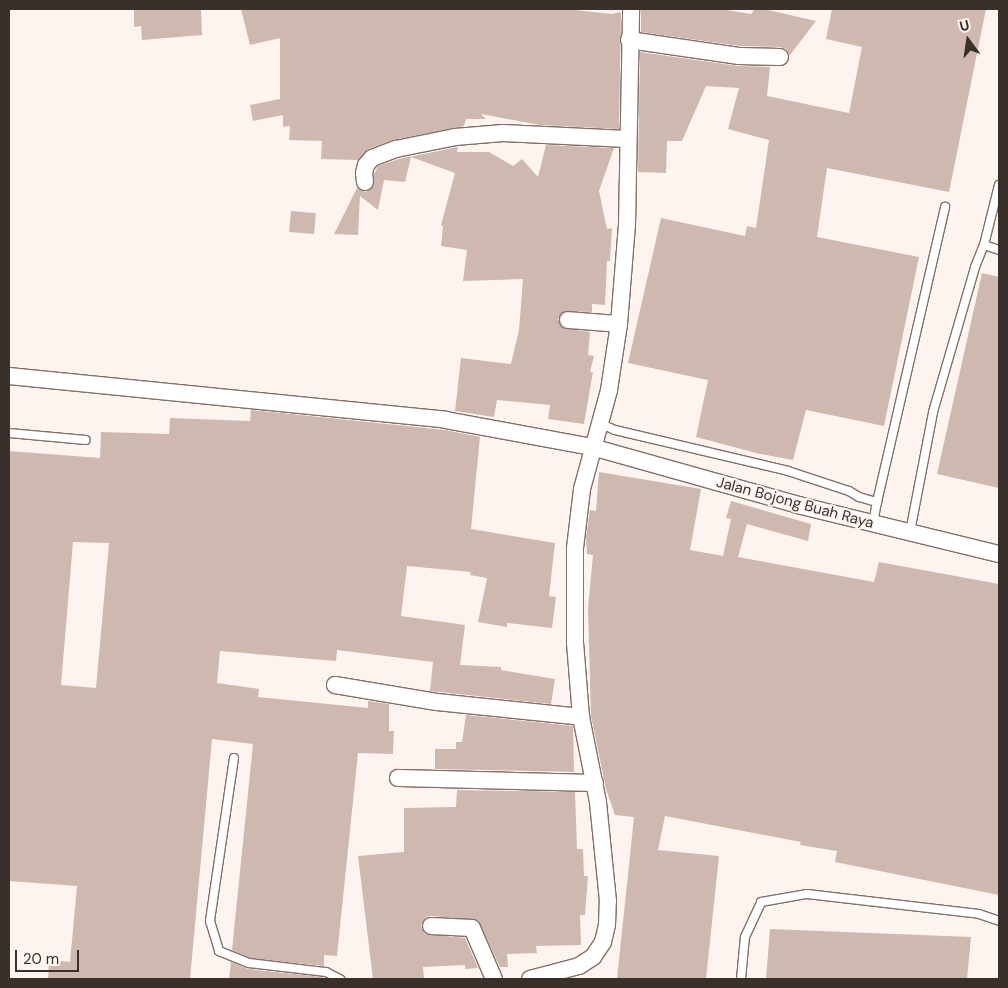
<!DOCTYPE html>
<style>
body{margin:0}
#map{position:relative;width:1008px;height:988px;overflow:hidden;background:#fdf4f0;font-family:"DM Sans",sans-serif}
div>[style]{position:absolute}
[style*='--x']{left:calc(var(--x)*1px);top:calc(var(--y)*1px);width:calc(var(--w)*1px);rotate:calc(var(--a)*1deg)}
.building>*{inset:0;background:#cfb8af;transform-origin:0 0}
.roads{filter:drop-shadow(1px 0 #846f66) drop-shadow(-1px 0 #846f66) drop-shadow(0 1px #846f66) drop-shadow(0 -1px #846f66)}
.service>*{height:8px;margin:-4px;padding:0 4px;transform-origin:4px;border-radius:4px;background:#fff}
.minor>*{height:16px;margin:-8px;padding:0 8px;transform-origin:8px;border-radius:8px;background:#fff}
span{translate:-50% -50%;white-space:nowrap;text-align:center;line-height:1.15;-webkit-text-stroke:4px #fdf4f0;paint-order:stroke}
.street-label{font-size:15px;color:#39302c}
.frame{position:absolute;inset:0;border:10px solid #39302c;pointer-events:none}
.north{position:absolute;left:943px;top:15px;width:50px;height:50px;-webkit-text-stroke:4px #fdf4f0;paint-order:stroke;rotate:346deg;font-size:14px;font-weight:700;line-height:20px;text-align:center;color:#39302c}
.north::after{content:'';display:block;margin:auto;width:18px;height:22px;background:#39302c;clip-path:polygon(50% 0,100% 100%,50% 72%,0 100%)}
.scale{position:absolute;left:15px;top:950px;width:64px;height:22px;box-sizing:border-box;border:2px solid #39302c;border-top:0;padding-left:6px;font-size:15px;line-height:18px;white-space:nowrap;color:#39302c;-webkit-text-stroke:4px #fdf4f0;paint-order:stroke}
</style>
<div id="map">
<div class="building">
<i style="clip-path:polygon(134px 9px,201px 9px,202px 35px,142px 40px,141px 26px,134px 27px)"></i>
<i style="clip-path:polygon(241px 9px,565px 9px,612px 14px,621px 12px,619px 129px,540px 125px,481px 114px,486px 119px,466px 119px,464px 126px,393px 140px,368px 149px,358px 160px,321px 159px,322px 141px,289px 140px,290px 126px,283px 127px,283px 115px,253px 121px,250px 105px,280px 99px,280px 38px,250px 45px)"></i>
<i style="clip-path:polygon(641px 9px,720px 9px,751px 14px,755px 9px,764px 9px,816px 21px,790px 55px,786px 49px,780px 47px,740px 46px,641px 32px)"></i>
<i style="clip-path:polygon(832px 9px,986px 9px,949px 192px,827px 168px,817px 237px,919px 257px,884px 426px,806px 410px,793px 460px,760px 454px,696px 437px,708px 380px,628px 363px,661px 218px,745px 236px,747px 226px,756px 228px,769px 140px,728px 129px,739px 88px,706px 86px,682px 141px,667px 141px,666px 173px,638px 172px,640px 52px,738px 66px,770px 67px,767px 96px,849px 113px,862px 47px,826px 39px)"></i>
<i style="clip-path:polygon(546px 145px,614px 148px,599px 191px,607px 229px,612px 228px,610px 261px,607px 261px,605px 305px,592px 304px,592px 312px,564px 311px,558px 319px,563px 328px,590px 332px,588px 355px,594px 356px,590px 372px,593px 372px,584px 424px,548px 419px,550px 405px,497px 400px,494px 417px,455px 411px,461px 358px,511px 364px,519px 330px,523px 279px,463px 281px,467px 250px,441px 246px,443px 226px,441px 225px,455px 173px,411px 157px,405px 182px,384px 180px,378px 210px,360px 196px,358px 235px,334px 234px,357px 188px,366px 192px,374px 186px,374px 174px,378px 166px,399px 159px,458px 147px,457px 152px,489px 152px,513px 166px,522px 159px,538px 177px)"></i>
<i style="left:291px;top:211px;width:25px;height:21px;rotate:5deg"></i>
<i style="clip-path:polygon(982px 273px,999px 277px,999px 488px,937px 474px)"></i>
<i style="clip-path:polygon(evenodd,251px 410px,445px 430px,480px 437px,471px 529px,555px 543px,549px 596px,556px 597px,552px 628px,507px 623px,507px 627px,478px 622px,487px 578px,470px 575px,471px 572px,407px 566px,401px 616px,465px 625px,460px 665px,501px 667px,501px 670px,555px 679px,551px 704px,430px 691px,433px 662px,337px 650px,336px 661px,220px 651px,217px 683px,259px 689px,258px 697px,368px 708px,368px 701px,389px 704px,389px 731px,394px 731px,393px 754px,358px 753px,337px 956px,324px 955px,324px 966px,250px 958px,232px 950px,253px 744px,212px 739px,190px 979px,48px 979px,49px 960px,70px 962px,77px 886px,9px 881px,9px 451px,100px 458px,101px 432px,169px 434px,170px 418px,250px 421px,251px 410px,73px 542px,109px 543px,96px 688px,61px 685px,73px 542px)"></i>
<i style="clip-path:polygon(599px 472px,701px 489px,690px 550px,723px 556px,731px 519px,726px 518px,731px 501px,811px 524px,808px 541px,747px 524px,738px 557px,874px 582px,879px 562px,999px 584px,999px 895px,835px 862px,837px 851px,800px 845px,801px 842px,665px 816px,658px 850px,719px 856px,706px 979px,617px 979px,634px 817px,615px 815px,606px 789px,591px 716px,588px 608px,593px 555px,587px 554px,586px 537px,590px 510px,596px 511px)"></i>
<i style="clip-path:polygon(466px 715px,573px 726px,574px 772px,435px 769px,435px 749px,456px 749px,456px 742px,462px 742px)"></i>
<i style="clip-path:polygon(457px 790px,575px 792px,577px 849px,583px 849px,584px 876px,588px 876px,585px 915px,580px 915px,581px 945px,536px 946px,537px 953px,507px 954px,508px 967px,500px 967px,478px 920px,431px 916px,426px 917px,421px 925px,425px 934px,465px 938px,478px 968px,465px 969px,465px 965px,423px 967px,424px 979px,373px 979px,358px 856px,404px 852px,404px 808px,456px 807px)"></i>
<i style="clip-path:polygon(770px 929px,971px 937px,967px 979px,766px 979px)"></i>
<i style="clip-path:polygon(231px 962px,248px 969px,323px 977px,323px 979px,229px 979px)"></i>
</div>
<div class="roads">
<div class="service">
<i style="--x:984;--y:245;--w:16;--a:18"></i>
<i style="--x:599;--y:423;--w:17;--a:24"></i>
<i style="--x:615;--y:430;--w:178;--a:13.3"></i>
<i style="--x:788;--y:471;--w:64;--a:18.2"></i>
<i style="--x:849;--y:491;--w:12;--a:31"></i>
<i style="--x:859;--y:497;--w:19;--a:16"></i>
<i style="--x:877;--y:502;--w:21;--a:101"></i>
<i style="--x:9;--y:433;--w:77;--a:5.2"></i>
<i style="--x:877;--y:502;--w:303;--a:-77"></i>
<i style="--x:910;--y:532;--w:122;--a:-79.1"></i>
<i style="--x:933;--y:412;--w:151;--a:-73.8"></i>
<i style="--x:975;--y:267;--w:24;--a:-68"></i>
<i style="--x:984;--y:245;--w:62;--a:-76"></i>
<i style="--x:234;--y:758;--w:165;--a:98.4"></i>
<i style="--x:210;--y:921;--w:31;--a:73"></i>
<i style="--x:219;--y:951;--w:32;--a:22"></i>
<i style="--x:249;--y:963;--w:78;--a:6.7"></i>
<i style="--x:326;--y:972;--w:16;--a:27"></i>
<i style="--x:741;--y:979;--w:42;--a:-84.6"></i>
<i style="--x:745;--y:937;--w:38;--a:-65"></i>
<i style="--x:761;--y:902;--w:47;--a:-9.9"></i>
<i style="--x:807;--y:894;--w:173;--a:6.6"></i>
<i style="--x:979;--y:914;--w:21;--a:19"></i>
</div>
<div class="minor">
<i style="--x:629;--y:40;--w:111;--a:8.3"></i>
<i style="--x:739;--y:56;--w:41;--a:1.4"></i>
<i style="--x:365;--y:182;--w:9;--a:-96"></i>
<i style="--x:364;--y:173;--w:8;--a:-76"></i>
<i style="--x:366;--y:165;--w:9;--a:-49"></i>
<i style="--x:372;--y:158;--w:26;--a:-21"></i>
<i style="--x:396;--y:149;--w:60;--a:-11.5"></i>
<i style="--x:455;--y:137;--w:48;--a:-4.8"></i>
<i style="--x:503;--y:133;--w:124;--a:2.8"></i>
<i style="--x:568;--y:320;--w:51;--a:4.5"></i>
<i style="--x:9;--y:376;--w:439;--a:5.7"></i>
<i style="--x:446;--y:420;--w:148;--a:10.5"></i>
<i style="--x:592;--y:447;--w:214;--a:15.7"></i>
<i style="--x:798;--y:505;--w:207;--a:13.7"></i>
<i style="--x:335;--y:685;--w:103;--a:9.5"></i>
<i style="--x:437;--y:702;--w:145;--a:5.9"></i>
<i style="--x:398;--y:778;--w:197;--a:1.5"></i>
<i style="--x:431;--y:926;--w:41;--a:2.8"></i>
<i style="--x:472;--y:928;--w:56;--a:66.7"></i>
<i style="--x:530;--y:979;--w:51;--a:-14.9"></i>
<i style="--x:579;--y:966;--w:17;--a:-33"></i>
<i style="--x:593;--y:957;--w:18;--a:-56"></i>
<i style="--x:603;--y:942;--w:17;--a:-77"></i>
<i style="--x:607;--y:925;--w:24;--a:-88"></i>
<i style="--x:608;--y:901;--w:100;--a:-95.8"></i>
<i style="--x:598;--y:802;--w:87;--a:-101.3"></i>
<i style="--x:581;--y:717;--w:74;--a:-94.6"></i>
<i style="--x:575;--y:643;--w:95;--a:-90"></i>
<i style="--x:575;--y:548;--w:59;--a:-83.2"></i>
<i style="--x:582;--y:489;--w:103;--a:-74.7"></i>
<i style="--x:609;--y:390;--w:67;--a:-81.4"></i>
<i style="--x:619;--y:324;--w:100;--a:-85.4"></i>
<i style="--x:627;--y:224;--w:215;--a:-88.9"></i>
</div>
</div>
<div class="street-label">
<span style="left:795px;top:503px;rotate:15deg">Jalan Bojong Buah Raya</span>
</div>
<div class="frame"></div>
<div class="north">U</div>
<div class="scale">20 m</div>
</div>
